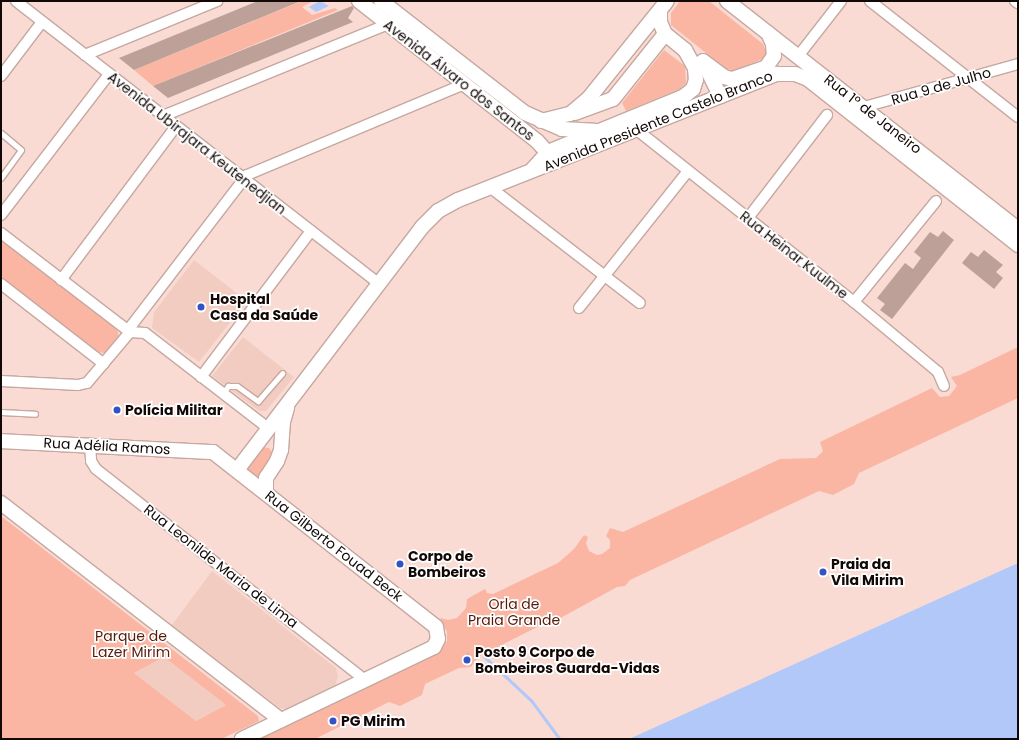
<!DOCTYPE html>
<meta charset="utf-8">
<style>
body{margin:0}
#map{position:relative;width:1019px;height:740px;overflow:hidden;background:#fadbd3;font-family:Poppins,sans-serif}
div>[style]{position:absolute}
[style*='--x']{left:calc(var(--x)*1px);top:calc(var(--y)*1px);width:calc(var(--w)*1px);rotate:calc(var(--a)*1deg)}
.built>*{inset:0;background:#f2ccc1}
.green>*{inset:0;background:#fab6a3}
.water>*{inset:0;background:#b2c8f8}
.stream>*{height:2.5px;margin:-1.25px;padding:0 1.25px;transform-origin:1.25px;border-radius:1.25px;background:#b2c8f8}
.building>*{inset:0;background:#bda098}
.roads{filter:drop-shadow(1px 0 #c5a8a0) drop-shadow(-1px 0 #c5a8a0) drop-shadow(0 1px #c5a8a0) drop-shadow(0 -1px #c5a8a0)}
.lane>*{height:5px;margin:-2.5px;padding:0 2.5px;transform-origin:2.5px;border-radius:2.5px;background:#fff}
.street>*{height:10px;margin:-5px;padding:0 5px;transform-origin:5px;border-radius:5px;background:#fff}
.secondary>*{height:14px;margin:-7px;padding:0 7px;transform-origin:7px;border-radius:7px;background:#fff}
.dots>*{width:11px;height:11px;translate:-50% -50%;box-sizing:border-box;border:2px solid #fff;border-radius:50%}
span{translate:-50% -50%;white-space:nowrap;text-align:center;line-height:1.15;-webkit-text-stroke:3.5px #fff;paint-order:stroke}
.street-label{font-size:14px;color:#120806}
.poi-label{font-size:14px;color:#120806;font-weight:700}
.left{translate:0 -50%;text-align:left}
.park-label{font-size:14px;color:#541a0a}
.frame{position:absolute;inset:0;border:2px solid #120806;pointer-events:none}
</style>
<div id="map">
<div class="built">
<i style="clip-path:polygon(194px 260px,247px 301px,199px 362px,152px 328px,154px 312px)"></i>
<i style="clip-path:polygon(243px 337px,294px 377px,266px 411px,259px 411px,212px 376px)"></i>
<i style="clip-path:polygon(212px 571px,336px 668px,338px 676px,335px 686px,286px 709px,280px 708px,171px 626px)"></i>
<i style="clip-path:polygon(164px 657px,226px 705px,196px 721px,134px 673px)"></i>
</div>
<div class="green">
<i style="clip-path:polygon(302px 1px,313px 1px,302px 7px,312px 15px,335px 8px,338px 10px,153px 86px,134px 70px)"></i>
<i style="clip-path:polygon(680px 1px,709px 1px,763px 44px,766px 51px,764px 58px,737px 71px,726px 69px,671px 25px,671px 13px)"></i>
<i style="clip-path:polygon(664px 50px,685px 66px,686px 83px,680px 89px,626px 111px,622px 103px)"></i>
<i style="clip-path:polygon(1px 239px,117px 329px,119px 337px,110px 350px,103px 353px,96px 351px,1px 278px)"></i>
<i style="clip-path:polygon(1018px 347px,1018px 398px,859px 473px,854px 484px,833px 495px,819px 491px,630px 580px,625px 586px,617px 587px,555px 621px,547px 622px,478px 657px,471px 667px,459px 668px,425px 684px,422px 695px,400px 706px,389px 702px,315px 739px,252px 739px,442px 648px,447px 641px,447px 632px,440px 618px,448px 620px,457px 618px,466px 608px,467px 599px,485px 589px,487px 593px,493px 594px,558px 563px,574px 549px,584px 535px,588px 537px,586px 543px,589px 551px,597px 555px,602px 554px,610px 548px,610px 540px,606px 536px,610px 528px,623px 532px,780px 459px,816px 458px,823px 451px,820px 442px,932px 388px,940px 397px,949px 396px,957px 386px,951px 377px,960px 375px)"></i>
<i style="clip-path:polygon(261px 447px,269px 448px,274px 455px,261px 477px,255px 477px,248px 472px,247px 466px)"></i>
<i style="clip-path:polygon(evenodd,1px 516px,258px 716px,259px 721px,221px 739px,1px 739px,1px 516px,164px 657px,226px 705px,196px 721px,134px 673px,164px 657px)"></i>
</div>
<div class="water">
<i style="clip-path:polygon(320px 1px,329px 6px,316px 12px,309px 7px)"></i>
<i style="clip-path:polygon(1018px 563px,1018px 739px,629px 739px)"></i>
</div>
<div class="stream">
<i style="--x:484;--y:656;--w:66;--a:43.2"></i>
<i style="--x:532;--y:701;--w:47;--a:53.6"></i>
</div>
<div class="building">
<i style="clip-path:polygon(258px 1px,301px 1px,134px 70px,119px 58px)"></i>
<i style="clip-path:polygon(352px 6px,354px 8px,348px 18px,353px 22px,168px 98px,153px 86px)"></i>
<i style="clip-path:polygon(943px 231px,954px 240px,892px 319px,880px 310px,885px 304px,877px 298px,905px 263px,913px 269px,921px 258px,914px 252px,930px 232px,938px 237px)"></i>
<i style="clip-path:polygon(984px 250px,1003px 265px,996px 272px,1003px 278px,994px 289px,962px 263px,971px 252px,978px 257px)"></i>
<i style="clip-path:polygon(468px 653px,473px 661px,465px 666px,461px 659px)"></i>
</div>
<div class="roads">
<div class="lane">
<i style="--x:1;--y:133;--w:26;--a:40"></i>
<i style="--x:21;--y:150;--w:34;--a:126"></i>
<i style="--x:223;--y:393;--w:9;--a:-54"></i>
<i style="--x:228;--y:386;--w:9;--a:0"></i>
<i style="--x:237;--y:386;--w:26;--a:36"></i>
<i style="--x:258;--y:401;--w:37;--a:-49"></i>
<i style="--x:1;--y:412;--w:34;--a:3"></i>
</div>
<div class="street">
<i style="--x:16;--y:1;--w:460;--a:37.9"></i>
<i style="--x:870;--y:1;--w:188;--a:38.1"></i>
<i style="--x:1015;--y:1;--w:4;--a:34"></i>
<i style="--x:85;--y:55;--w:143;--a:-22.2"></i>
<i style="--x:799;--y:55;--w:68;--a:-52.1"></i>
<i style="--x:1;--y:76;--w:68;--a:-52.8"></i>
<i style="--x:864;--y:107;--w:160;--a:-15.6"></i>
<i style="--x:163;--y:116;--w:243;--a:-22.2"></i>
<i style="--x:637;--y:130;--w:277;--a:38.4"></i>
<i style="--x:854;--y:302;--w:109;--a:39.8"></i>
<i style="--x:938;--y:372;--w:15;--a:67"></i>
<i style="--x:491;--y:188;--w:188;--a:37.7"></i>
<i style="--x:1;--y:215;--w:178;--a:-52.5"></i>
<i style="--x:748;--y:218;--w:130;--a:-52.5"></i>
<i style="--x:1;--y:233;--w:163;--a:37.5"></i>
<i style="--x:130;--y:332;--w:15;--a:4"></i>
<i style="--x:145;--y:333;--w:155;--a:37.7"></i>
<i style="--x:61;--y:280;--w:192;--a:-53.2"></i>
<i style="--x:1;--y:284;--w:130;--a:37.8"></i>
<i style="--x:854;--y:302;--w:130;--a:-50.9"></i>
<i style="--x:579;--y:308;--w:174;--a:-51.5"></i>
<i style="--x:128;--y:330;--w:195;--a:-52.5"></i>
<i style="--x:247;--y:175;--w:236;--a:-22.7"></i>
<i style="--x:201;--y:377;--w:183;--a:-53"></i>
<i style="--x:1;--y:381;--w:77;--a:3"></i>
<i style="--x:78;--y:385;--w:9;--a:-13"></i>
<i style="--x:87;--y:383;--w:67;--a:-49.9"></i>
<i style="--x:90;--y:445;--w:16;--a:86"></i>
<i style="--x:91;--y:461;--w:9;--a:58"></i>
<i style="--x:96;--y:469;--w:342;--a:38.1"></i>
</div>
<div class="secondary">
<i style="--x:359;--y:1;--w:226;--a:38.2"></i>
<i style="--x:537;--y:141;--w:25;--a:48"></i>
<i style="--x:381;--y:1;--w:182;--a:37.9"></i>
<i style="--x:525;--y:113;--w:40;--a:23.4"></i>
<i style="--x:562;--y:129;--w:33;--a:3"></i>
<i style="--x:727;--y:1;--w:370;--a:38.1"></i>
<i style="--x:703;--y:61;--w:26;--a:37"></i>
<i style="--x:724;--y:77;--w:8;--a:14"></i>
<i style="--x:732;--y:79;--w:36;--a:-19"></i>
<i style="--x:704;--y:63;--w:37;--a:64"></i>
<i style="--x:761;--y:75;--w:23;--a:-56"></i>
<i style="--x:774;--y:56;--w:12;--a:-95"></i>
<i style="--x:773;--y:44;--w:12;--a:-114"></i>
<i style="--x:575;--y:113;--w:40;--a:-20.2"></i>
<i style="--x:613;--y:99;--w:83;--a:-51.3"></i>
<i style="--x:541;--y:121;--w:30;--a:-14"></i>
<i style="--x:570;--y:114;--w:25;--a:-40"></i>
<i style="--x:589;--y:98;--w:124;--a:-51.2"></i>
<i style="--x:532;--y:170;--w:24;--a:-48"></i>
<i style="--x:548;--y:152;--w:146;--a:-22.2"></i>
<i style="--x:683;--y:97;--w:13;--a:-39"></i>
<i style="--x:693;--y:89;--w:9;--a:-72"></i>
<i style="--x:696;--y:80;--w:12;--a:-95"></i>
<i style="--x:695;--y:68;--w:21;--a:-119"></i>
<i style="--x:685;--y:50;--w:26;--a:-141"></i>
<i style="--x:665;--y:34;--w:13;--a:-113"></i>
<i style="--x:660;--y:22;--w:10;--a:-90"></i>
<i style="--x:1;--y:441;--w:212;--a:3"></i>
<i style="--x:213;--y:452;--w:283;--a:38.1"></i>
<i style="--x:436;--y:627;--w:12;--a:81"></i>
<i style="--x:438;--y:639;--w:9;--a:117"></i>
<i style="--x:434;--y:647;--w:213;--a:154.4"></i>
<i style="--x:237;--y:470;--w:305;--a:-52.7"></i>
<i style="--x:422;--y:227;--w:23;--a:-45"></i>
<i style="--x:438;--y:211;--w:23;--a:-29"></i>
<i style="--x:458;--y:200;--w:343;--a:-21.6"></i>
<i style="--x:777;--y:74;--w:18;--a:0"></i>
<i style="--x:795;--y:74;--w:14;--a:21"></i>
<i style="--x:808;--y:79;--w:268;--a:38.3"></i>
<i style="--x:266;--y:492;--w:14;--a:-90"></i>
<i style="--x:266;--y:478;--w:20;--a:-57"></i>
<i style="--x:277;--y:461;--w:12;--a:-70"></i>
<i style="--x:281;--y:450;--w:28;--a:-86"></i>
<i style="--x:283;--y:422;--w:15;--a:-74"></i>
<i style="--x:1;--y:503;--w:354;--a:37.8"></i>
</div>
</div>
<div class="dots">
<i style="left:201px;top:307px;background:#3153c4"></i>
<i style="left:117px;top:410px;background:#3153c4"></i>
<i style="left:400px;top:564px;background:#3153c4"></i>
<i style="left:823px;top:572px;background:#3153c4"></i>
<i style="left:467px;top:660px;background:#3153c4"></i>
<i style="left:333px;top:721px;background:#3153c4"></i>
</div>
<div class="street-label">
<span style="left:459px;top:80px;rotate:38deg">Avenida Álvaro dos Santos</span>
<span style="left:941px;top:86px;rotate:-16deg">Rua 9 de Julho</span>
<span style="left:873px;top:114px;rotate:38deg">Rua 1º de Janeiro</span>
<span style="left:658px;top:121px;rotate:-22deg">Avenida Presidente Castelo Branco</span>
<span style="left:197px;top:143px;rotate:38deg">Avenida Ubirajara Keutenedjian</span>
<span style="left:794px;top:255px;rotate:38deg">Rua Heinar Kuulme</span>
<span style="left:107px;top:446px;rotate:3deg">Rua Adélia Ramos</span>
<span style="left:334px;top:546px;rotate:38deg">Rua Gilberto Fouad Beck</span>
<span style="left:221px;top:566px;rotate:38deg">Rua Leonilde Maria de Lima</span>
</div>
<div class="poi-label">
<span class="left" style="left:210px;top:307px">Hospital<br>Casa da Saúde</span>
<span class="left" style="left:125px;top:410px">Polícia Militar</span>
<span class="left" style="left:408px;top:564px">Corpo de<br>Bombeiros</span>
<span class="left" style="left:831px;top:572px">Praia da<br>Vila Mirim</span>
<span class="left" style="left:475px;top:660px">Posto 9 Corpo de<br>Bombeiros Guarda-Vidas</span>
<span class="left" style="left:341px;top:721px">PG Mirim</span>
</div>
<div class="park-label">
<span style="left:514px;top:612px">Orla de<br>Praia Grande</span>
<span style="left:131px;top:644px">Parque de<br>Lazer Mirim</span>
</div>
<div class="frame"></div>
</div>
